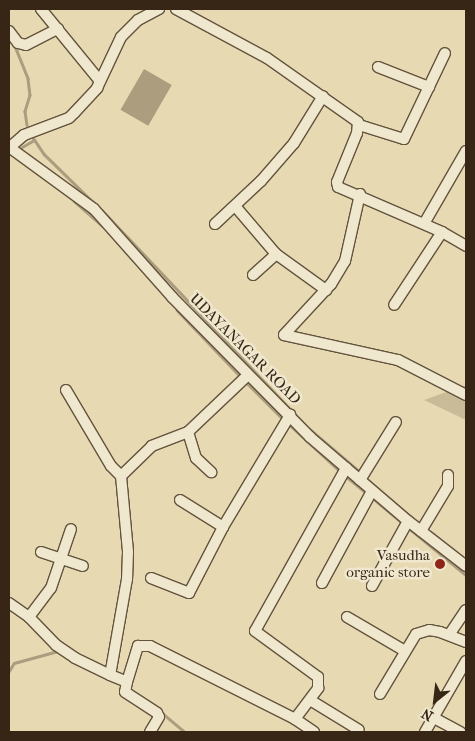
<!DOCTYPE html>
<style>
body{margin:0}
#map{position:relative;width:475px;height:741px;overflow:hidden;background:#e7dab3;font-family:"IM FELL French Canon",serif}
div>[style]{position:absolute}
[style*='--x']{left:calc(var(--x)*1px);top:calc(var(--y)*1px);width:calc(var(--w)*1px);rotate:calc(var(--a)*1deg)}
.green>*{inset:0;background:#c9bb98}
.water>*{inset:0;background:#ab9d7e;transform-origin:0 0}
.stream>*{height:2.5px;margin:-1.25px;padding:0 1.25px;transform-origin:1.25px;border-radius:1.25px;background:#ab9d7e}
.roads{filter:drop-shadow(1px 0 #63533d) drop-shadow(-1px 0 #63533d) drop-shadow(0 1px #63533d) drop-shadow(0 -1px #63533d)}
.minor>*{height:10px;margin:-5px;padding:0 5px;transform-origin:5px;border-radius:5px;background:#efe7ce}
.dots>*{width:14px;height:14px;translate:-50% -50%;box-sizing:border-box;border:2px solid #efe7ce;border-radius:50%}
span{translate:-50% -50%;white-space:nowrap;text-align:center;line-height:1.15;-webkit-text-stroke:5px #efe7ce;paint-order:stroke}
.street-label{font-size:15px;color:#372616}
.poi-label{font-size:15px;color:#372616}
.right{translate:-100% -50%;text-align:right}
.frame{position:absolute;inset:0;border:10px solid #372616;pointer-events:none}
.north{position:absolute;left:410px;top:676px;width:50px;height:50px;-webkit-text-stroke:4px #efe7ce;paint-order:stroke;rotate:209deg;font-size:14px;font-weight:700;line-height:20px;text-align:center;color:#372616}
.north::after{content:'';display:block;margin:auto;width:18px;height:22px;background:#372616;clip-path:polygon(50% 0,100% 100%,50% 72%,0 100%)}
</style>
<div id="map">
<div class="green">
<i style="clip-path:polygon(466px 385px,466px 420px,424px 400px)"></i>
</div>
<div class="water">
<i style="left:144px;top:69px;width:32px;height:47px;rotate:30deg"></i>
</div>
<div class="stream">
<i style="--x:15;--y:46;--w:35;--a:68"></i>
<i style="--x:28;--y:79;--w:16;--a:83"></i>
<i style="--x:30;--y:95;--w:17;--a:107"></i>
<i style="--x:25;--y:111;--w:14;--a:82"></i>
<i style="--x:32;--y:136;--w:22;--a:56"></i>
<i style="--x:44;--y:154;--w:73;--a:44.4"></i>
<i style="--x:22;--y:147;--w:14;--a:-30"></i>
<i style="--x:74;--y:201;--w:37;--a:41"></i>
<i style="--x:102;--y:210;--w:296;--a:46.6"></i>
<i style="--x:305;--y:425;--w:70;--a:40.3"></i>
<i style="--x:177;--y:310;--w:94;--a:46.3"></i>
<i style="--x:245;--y:381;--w:55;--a:45"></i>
<i style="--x:291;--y:426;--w:68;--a:42.6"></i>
<i style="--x:348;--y:478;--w:21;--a:39"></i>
<i style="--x:368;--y:480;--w:71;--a:40.4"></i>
<i style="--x:375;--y:500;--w:33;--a:40"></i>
<i style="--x:411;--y:530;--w:71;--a:39.3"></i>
<i style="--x:431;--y:532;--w:45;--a:38.7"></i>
<i style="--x:9;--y:671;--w:9;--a:-58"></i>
<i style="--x:14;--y:663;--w:46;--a:-15.3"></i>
<i style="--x:161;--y:712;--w:31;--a:40"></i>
</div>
<div class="roads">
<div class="minor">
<i style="--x:41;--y:9;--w:93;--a:50.7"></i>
<i style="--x:176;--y:9;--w:103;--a:28.3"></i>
<i style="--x:267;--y:58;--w:111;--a:35.1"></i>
<i style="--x:358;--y:122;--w:11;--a:95"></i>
<i style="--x:357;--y:133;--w:53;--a:112.2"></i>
<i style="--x:337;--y:182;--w:5;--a:79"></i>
<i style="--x:338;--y:187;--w:113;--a:23.4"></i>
<i style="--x:442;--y:232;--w:87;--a:123.3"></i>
<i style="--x:9;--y:31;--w:15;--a:53"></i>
<i style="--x:18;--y:43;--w:8;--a:14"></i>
<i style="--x:26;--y:45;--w:36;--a:-27"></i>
<i style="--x:378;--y:67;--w:55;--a:21.4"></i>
<i style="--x:359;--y:125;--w:47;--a:17.3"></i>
<i style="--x:404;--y:139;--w:95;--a:-64.5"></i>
<i style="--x:9;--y:147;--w:105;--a:36.1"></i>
<i style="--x:94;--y:209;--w:118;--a:48.4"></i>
<i style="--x:172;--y:297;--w:197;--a:45.4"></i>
<i style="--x:310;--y:437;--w:129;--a:40.6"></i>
<i style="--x:408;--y:521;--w:73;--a:37.8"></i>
<i style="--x:9;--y:148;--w:20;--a:-41"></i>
<i style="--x:24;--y:135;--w:48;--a:-20.7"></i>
<i style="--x:69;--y:118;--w:8;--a:-45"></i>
<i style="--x:75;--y:112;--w:33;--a:-47"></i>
<i style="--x:97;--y:88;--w:56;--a:-64.8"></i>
<i style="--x:121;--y:37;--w:24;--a:-45"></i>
<i style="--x:138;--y:20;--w:24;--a:-28"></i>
<i style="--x:360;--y:194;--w:69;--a:102.6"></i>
<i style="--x:345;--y:261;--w:27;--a:121"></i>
<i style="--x:331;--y:284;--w:69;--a:132.7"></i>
<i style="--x:284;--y:335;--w:117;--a:12.4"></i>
<i style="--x:398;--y:360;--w:76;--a:27.2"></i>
<i style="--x:235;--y:206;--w:63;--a:49.5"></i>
<i style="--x:425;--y:222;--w:82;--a:-60"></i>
<i style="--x:215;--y:224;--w:63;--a:-43.1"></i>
<i style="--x:261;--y:181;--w:50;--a:-49"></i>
<i style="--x:294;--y:143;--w:55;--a:-58.3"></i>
<i style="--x:442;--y:232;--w:28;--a:30"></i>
<i style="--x:253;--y:275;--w:31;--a:-42"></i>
<i style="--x:276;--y:254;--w:62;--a:35.8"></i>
<i style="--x:248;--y:375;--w:83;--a:136.5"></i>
<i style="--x:188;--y:432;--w:39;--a:159"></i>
<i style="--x:152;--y:446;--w:43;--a:135.9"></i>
<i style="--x:121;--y:476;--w:76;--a:84.7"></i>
<i style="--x:128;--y:552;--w:27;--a:92"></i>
<i style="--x:127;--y:579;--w:97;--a:100"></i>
<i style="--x:110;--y:675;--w:18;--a:22"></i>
<i style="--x:127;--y:682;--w:38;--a:-73"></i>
<i style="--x:138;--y:646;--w:12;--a:0"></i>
<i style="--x:150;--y:646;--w:162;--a:26.7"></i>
<i style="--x:295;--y:719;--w:23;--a:34"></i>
<i style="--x:66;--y:390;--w:88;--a:59.4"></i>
<i style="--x:111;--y:466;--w:14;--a:45"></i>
<i style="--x:188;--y:432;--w:27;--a:73"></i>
<i style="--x:196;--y:458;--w:21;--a:43"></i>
<i style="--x:360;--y:480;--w:68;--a:-58.2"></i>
<i style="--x:180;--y:500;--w:51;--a:32.1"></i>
<i style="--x:421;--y:531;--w:52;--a:-59"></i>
<i style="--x:448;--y:486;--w:11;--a:-90"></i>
<i style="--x:41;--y:552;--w:44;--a:18.4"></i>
<i style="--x:151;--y:578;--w:41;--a:21.5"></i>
<i style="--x:189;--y:593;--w:74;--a:-62.7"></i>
<i style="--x:223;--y:527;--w:131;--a:-59.1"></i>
<i style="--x:322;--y:583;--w:105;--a:-61.5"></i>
<i style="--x:372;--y:586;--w:74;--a:-61"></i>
<i style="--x:9;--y:603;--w:24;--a:35"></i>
<i style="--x:29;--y:617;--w:39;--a:46"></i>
<i style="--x:56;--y:645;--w:23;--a:34"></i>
<i style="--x:75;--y:658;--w:39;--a:26"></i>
<i style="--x:29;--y:617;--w:36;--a:-53"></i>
<i style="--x:51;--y:588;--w:62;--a:-71.3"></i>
<i style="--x:347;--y:617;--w:67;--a:30.4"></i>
<i style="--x:449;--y:635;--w:30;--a:-56"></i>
<i style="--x:127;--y:682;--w:10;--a:101"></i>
<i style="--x:125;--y:692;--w:38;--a:33"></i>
<i style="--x:157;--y:713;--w:4;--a:63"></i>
<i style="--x:159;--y:717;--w:17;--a:121"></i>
<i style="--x:380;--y:694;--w:70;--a:-59"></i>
<i style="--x:416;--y:634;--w:14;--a:-17"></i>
<i style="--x:429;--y:630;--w:11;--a:10"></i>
<i style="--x:440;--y:632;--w:28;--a:21"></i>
<i style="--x:310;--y:700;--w:57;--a:31.5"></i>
<i style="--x:434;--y:718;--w:30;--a:28"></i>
<i style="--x:295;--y:719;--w:39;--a:-53"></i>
<i style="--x:318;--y:688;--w:11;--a:-90"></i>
<i style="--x:318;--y:677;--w:78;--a:-143.9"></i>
<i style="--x:255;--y:631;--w:187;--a:-60.8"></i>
<i style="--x:425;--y:732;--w:82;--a:-60"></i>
</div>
</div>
<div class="dots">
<i style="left:440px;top:564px;background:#8f2418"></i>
</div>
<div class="street-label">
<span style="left:245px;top:349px;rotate:45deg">UDAYANAGAR ROAD</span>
</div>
<div class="poi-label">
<span class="right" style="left:430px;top:564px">Vasudha<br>organic store</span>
</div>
<div class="frame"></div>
<div class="north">N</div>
</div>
